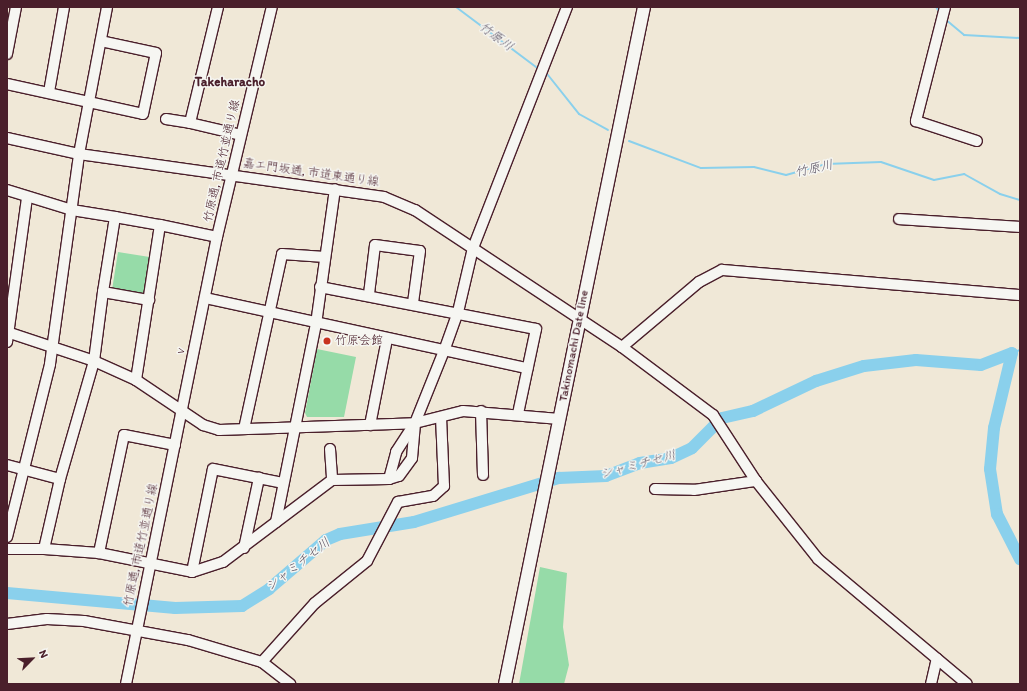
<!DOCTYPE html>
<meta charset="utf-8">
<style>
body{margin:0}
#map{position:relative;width:1027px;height:691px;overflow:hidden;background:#f0e8d7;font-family:Itim,"Klee One",sans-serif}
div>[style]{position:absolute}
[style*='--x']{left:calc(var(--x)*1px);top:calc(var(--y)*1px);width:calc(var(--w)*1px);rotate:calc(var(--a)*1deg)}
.green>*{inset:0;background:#96dba8;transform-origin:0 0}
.stream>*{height:2px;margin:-1px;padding:0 1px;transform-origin:1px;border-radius:1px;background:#8ad0ec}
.river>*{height:12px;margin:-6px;padding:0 6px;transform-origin:6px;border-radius:6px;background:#8ad0ec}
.roads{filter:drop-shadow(1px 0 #4a1f2b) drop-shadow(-1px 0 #4a1f2b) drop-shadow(0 1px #4a1f2b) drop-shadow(0 -1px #4a1f2b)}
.minor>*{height:10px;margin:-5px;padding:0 5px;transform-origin:5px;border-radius:5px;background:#f6f6f2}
.major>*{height:12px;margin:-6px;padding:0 6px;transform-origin:6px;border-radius:6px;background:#f6f6f2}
.dots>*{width:11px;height:11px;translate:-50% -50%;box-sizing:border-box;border:2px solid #f6f6f2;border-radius:50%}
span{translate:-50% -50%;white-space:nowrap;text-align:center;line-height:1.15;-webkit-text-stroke:3px #f6f6f2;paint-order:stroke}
.street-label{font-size:12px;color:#4a1f2b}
.poi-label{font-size:12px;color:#4a1f2b}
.left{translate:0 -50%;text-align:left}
.water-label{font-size:13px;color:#5d5465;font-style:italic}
.neighbourhood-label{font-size:13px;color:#4a1f2b;font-weight:700}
.frame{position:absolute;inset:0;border:8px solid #4a1f2b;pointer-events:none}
.north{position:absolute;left:12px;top:639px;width:40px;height:40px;-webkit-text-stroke:3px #f6f6f2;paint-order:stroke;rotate:66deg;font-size:11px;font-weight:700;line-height:16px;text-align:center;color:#4a1f2b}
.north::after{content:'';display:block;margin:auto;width:14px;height:18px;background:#4a1f2b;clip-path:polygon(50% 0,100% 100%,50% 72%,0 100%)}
</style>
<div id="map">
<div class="green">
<i style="left:118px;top:252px;width:32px;height:39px;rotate:9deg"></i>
<i style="clip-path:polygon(317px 349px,356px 357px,344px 417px,307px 417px,305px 413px)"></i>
<i style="clip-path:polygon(540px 567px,567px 573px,563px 627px,569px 665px,564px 684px,519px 684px)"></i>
</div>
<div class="stream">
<i style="--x:456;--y:7;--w:100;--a:36.9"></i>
<i style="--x:936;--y:7;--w:7;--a:56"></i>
<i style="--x:945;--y:19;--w:25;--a:40"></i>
<i style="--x:964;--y:35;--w:56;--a:3.1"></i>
<i style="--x:548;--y:75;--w:50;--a:51.5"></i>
<i style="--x:579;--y:114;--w:33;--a:29"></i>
<i style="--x:629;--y:141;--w:77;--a:20.6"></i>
<i style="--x:701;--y:168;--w:53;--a:-1.1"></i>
<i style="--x:754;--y:167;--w:33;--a:14"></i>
<i style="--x:786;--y:175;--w:41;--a:-15.4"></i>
<i style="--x:826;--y:164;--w:55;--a:-2.1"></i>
<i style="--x:881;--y:162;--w:56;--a:18.8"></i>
<i style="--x:934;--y:180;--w:31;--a:-11"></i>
<i style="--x:964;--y:174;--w:41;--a:29.1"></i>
<i style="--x:1000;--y:194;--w:21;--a:17"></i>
<i style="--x:1012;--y:353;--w:9;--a:-21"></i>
</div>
<div class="river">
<i style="--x:1012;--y:353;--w:77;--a:103.5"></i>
<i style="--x:994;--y:428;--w:41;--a:95.6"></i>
<i style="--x:990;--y:469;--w:46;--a:81.2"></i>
<i style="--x:997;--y:514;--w:51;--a:62.9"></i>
<i style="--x:7;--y:593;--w:169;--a:5.1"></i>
<i style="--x:175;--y:608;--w:67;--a:-1.7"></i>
<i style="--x:242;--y:606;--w:32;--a:-32"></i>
<i style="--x:269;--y:589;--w:75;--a:-40.7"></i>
<i style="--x:326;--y:540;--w:15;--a:-23"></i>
<i style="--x:340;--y:534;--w:75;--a:-9.2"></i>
<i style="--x:414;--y:522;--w:152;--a:-16.9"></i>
<i style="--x:559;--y:478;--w:47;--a:-2.4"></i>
<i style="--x:606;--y:476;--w:36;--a:-21"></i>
<i style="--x:640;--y:463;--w:31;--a:-9"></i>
<i style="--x:671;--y:458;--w:23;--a:-25"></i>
<i style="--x:692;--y:448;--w:42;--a:-45"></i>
<i style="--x:722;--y:418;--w:32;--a:-13"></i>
<i style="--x:753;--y:411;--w:70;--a:-25.5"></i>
<i style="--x:816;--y:381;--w:50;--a:-17.4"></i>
<i style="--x:864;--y:366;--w:52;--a:-6.6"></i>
<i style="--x:916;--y:360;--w:65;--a:4.4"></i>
<i style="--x:981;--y:365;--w:33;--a:-21"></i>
</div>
<div class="roads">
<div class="minor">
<i style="--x:218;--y:7;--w:119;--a:103.6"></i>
<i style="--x:190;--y:123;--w:52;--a:13.2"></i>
<i style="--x:945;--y:7;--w:118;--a:104.3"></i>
<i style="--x:916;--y:121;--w:64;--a:18.2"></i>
<i style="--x:7;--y:54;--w:48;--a:-79.2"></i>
<i style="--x:7;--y:84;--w:139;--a:12.4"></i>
<i style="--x:143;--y:114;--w:62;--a:-78"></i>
<i style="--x:156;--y:53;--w:56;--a:-167.7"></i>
<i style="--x:49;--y:92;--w:86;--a:-80"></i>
<i style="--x:166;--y:119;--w:24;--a:9"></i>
<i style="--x:7;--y:138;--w:74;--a:12.5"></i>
<i style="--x:79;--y:154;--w:308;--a:8"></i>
<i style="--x:384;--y:197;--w:34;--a:23"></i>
<i style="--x:415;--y:210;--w:248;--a:33.5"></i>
<i style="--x:622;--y:347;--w:114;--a:36.8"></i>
<i style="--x:713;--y:415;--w:79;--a:56.9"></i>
<i style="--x:756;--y:481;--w:100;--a:51.5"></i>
<i style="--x:818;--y:559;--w:194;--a:40"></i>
<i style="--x:7;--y:190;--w:68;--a:17.1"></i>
<i style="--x:72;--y:210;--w:44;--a:9.2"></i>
<i style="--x:115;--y:217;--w:76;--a:99.1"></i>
<i style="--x:115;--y:217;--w:46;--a:10.1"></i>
<i style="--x:899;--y:219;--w:121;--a:3.8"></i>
<i style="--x:320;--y:287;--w:220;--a:11"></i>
<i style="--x:536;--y:329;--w:87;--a:102"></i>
<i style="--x:369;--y:294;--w:49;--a:-83"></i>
<i style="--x:375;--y:245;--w:45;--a:7.6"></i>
<i style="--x:420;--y:251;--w:52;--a:97.7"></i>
<i style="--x:205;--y:298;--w:330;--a:12.3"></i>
<i style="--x:7;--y:332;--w:92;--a:18.4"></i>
<i style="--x:94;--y:361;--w:46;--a:24.3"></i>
<i style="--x:136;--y:380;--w:81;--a:33.9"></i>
<i style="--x:203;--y:425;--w:17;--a:17"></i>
<i style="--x:219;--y:430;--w:196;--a:-2"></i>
<i style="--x:415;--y:423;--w:49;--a:-14"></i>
<i style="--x:463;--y:411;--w:97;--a:4.7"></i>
<i style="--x:7;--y:342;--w:145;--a:-82.1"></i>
<i style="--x:622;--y:347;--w:101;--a:-40.2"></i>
<i style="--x:699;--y:282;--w:26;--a:-28"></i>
<i style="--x:722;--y:270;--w:299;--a:4.8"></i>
<i style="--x:136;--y:380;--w:157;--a:-81.2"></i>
<i style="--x:160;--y:225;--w:58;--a:11.9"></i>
<i style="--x:481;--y:411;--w:64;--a:88.2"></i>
<i style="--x:370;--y:425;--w:88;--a:-78.8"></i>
<i style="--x:244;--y:429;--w:179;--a:-77.7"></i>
<i style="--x:282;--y:254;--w:43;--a:4"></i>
<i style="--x:175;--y:445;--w:52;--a:-168.9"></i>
<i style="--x:124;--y:435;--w:121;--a:102"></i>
<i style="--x:99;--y:553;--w:95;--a:11.5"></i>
<i style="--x:192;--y:572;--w:33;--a:-18"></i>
<i style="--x:223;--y:562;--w:136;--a:-37"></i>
<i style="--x:332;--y:480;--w:57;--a:-1"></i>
<i style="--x:389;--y:479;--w:28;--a:-75"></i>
<i style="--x:396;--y:452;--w:35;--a:-57"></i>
<i style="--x:415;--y:423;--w:78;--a:-68.1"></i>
<i style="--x:444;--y:351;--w:41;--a:-70.3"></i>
<i style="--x:458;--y:312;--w:66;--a:-76.8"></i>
<i style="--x:473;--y:248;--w:259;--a:-68.7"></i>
<i style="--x:330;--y:449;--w:31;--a:86"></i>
<i style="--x:7;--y:465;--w:55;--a:14.8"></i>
<i style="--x:389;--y:479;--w:10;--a:-17"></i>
<i style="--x:399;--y:476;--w:22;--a:-54"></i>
<i style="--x:412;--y:458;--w:35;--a:-85"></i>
<i style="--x:655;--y:489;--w:39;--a:1"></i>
<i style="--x:694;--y:490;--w:63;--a:-8.3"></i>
<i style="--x:276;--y:522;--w:202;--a:-78.6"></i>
<i style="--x:316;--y:324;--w:136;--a:-82"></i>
<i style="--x:7;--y:537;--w:178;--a:-76"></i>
<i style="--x:50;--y:364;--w:212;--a:-82.1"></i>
<i style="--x:79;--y:154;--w:150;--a:-79.2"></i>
<i style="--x:244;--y:548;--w:72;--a:-77.9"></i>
<i style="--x:7;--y:549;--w:37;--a:0"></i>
<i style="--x:99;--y:553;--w:55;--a:-175.8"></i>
<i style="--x:44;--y:549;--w:72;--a:-77.1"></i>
<i style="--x:60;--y:479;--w:123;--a:-73.9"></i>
<i style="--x:94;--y:361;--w:70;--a:-82.6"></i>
<i style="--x:103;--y:292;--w:47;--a:9.9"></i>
<i style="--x:192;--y:572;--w:105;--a:-78.5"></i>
<i style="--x:213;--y:469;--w:71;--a:11.3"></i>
<i style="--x:7;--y:624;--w:40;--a:-7.1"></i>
<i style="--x:47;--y:619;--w:37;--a:3"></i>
<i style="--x:84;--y:621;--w:106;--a:10.4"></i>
<i style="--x:188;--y:640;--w:77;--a:16.6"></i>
<i style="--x:262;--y:662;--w:36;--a:38"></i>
<i style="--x:262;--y:662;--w:79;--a:-48.1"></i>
<i style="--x:315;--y:603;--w:67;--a:-38.9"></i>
<i style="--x:367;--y:561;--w:67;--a:-62.3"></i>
<i style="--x:398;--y:502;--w:36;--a:-10"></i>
<i style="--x:433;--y:496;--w:15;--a:-42"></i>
<i style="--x:444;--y:486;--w:69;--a:-92.5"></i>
<i style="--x:126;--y:684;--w:456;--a:-78.5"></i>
<i style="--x:217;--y:237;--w:236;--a:-76.6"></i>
<i style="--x:931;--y:684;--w:26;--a:-77"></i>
</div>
<div class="major">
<i style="--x:505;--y:684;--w:691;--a:-78.4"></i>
</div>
</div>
<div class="dots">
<i style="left:327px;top:341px;background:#c8321e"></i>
</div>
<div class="street-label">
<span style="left:222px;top:161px;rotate:-77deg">竹原通, 市道竹並通り線</span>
<span style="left:311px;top:173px;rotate:8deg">嘉エ門坂通, 市道東通り線</span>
<span style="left:574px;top:346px;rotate:-79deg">Takinomachi Date line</span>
<span style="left:181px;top:351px;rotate:-78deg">ｖ</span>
<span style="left:141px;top:545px;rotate:-78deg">竹原通, 市道竹並通り線</span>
</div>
<div class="poi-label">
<span class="left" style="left:335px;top:341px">竹原会館</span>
</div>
<div class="water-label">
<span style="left:496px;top:37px;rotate:37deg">竹原川</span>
<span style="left:814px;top:169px;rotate:-12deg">竹原川</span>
<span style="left:638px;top:465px;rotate:-15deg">シャミチセ川</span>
<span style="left:298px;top:565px;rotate:-38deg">シャミチセ川</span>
</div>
<div class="neighbourhood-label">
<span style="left:230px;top:82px">Takeharacho</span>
</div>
<div class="frame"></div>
<div class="north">N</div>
</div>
